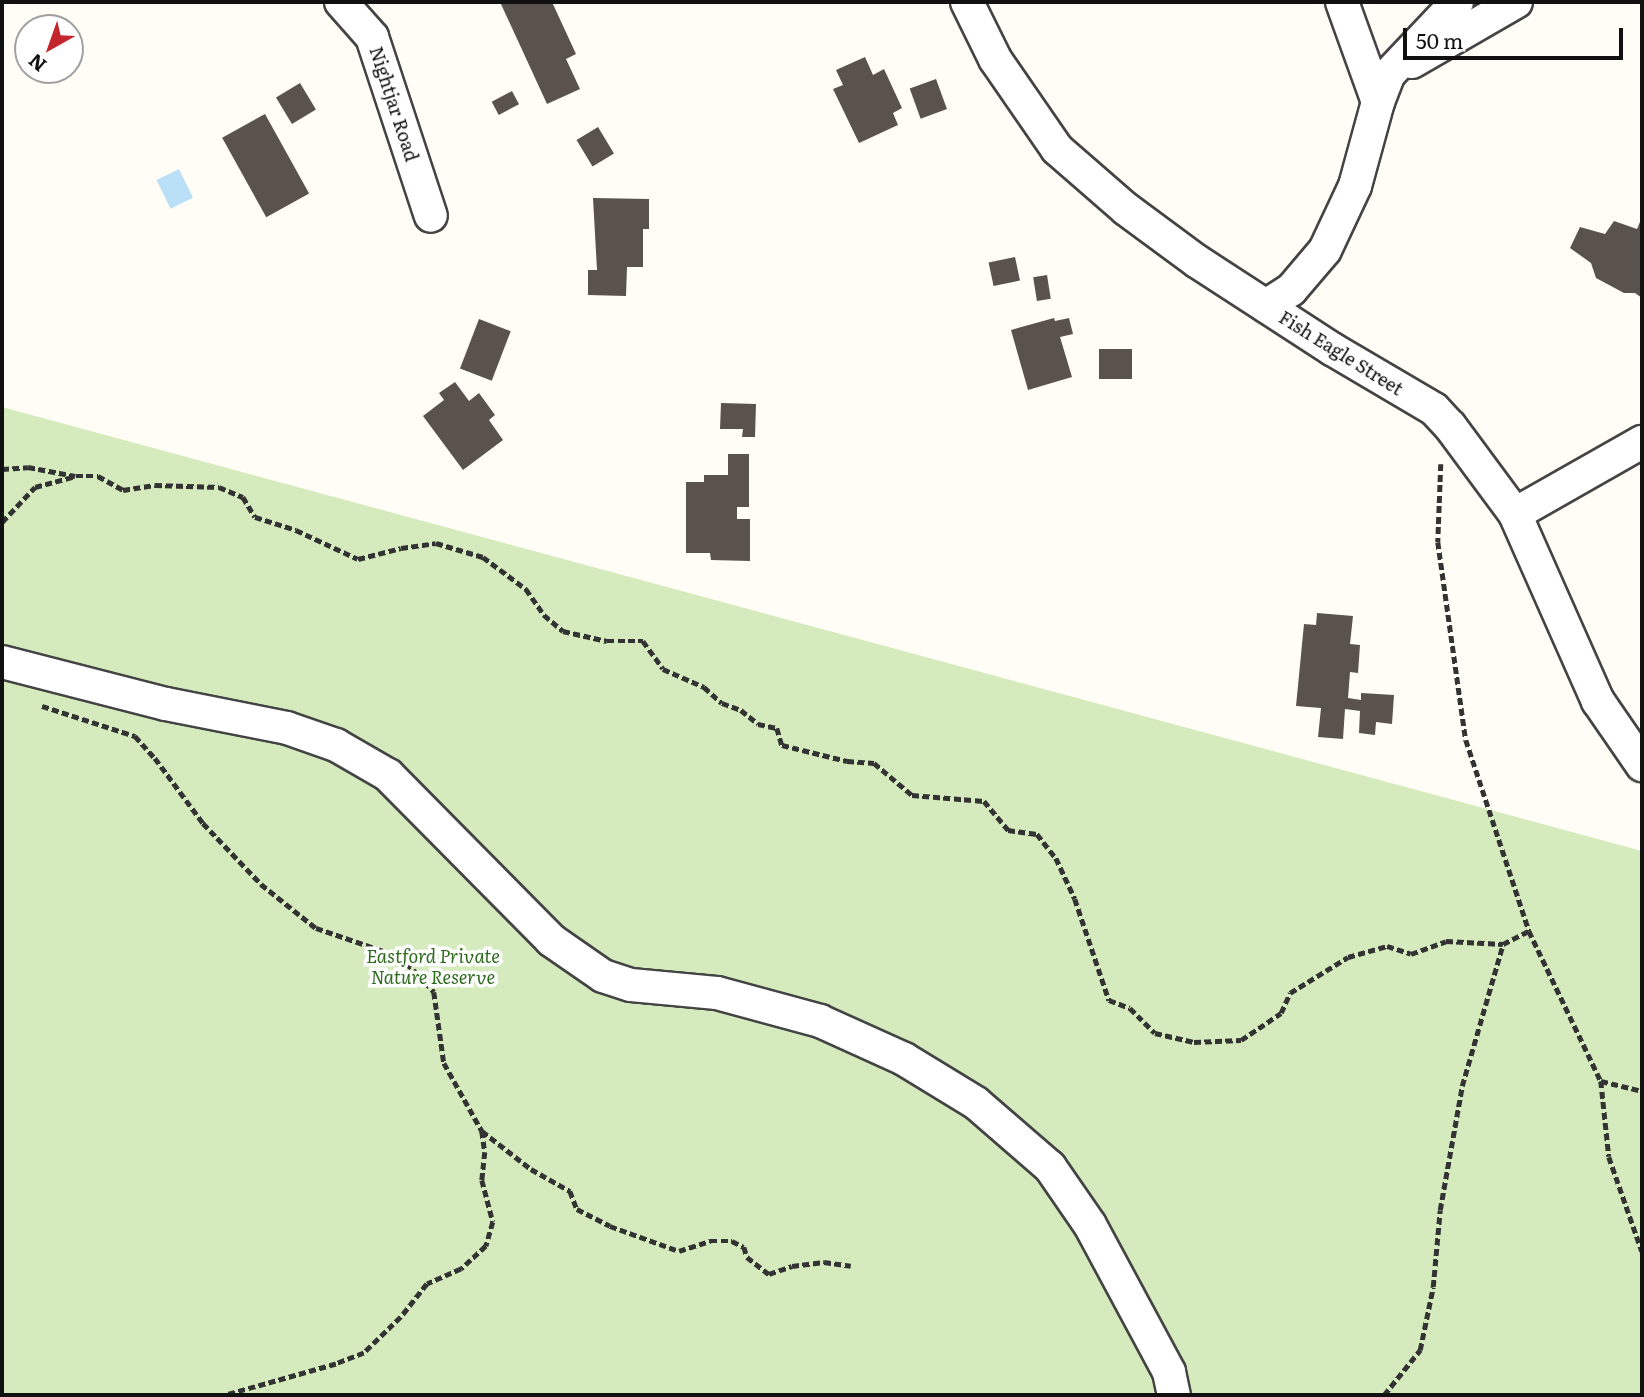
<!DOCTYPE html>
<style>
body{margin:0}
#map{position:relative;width:1644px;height:1397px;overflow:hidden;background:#fffdf5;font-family:Literata,serif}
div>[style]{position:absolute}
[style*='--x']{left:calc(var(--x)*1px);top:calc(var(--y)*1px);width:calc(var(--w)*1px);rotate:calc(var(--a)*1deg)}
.green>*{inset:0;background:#d5ebbd}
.water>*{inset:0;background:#b9e0f7;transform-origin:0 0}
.building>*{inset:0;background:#5a524d;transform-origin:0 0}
.path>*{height:4.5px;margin-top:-2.25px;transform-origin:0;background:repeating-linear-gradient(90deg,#333 0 7px,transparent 0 10.5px)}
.roads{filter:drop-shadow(2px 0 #444) drop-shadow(-2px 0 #444) drop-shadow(0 2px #444) drop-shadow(0 -2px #444)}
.street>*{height:32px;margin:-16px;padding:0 16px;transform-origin:16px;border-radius:16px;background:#fff}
span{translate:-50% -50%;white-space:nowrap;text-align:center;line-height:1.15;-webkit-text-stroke:7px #fff;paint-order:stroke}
.street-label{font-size:18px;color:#111}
.park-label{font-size:18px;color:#2f6b1f;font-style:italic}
.frame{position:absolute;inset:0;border:4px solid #111;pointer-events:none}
.north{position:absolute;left:14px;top:14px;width:70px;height:70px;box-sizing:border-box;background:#fff;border:2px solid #a0a0a0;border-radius:50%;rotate:220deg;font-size:19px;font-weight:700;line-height:28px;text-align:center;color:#111}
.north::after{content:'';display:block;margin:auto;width:24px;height:32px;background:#c4262e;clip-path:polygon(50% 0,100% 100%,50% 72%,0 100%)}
.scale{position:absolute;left:1403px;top:28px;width:220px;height:32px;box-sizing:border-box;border:4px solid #111;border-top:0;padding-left:9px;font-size:21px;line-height:24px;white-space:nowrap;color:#111;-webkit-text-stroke:5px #fff;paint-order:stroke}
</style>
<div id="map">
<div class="green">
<i style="clip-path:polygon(2px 407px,1642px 851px,1642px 1395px,2px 1395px)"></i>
</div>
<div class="water">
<i style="left:179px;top:169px;width:32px;height:25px;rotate:64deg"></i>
</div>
<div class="building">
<i style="clip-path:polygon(500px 2px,552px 2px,576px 54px,566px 59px,580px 89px,547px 104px)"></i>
<i style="clip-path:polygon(865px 57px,873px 75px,884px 69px,902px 108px,893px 113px,898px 125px,859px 143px,833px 89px,843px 85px,836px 70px)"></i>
<i style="left:936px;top:79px;width:32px;height:28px;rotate:70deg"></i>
<i style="left:300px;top:83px;width:31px;height:28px;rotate:59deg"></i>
<i style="left:512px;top:91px;width:15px;height:23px;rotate:62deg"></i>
<i style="left:265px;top:114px;width:91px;height:49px;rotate:61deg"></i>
<i style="left:598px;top:127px;width:31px;height:25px;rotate:59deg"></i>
<i style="clip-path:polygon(593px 198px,649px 199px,649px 229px,643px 229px,643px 267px,627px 267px,626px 296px,588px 295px,588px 270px,597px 270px)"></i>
<i style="clip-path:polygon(1642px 217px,1642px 298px,1635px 293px,1624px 293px,1596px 278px,1591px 263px,1570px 248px,1580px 227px,1605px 234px,1614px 221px,1637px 229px)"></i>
<i style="left:1015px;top:257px;width:24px;height:27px;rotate:78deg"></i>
<i style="left:1047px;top:275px;width:24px;height:14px;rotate:81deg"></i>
<i style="clip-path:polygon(1054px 318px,1055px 321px,1069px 318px,1073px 334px,1060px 337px,1072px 377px,1028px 390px,1011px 330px)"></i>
<i style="left:479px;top:319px;width:34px;height:53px;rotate:21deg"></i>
<i style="left:1099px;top:349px;width:33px;height:30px"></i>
<i style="clip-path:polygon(455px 382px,469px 401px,479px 393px,495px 415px,489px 420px,503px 440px,463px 470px,423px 416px,444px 400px,439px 393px)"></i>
<i style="clip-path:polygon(721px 403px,756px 404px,755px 437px,742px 437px,743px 429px,720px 429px)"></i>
<i style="clip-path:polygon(728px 454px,749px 454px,749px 507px,737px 507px,737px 519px,750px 519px,750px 561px,711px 560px,710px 553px,686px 553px,686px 482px,704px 482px,704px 475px,728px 475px)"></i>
<i style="clip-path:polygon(1317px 613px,1353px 616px,1350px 644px,1360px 645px,1358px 673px,1350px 672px,1348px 698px,1361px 700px,1361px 693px,1394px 695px,1392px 724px,1376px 722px,1375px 735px,1359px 733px,1360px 711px,1345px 709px,1343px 739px,1318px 737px,1321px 708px,1296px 706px,1304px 624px,1316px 625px)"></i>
</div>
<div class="path">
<i style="--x:1441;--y:464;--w:78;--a:92.2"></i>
<i style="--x:1438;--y:542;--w:200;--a:82"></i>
<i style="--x:1466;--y:740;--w:201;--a:71.7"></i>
<i style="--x:1529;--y:931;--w:166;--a:64.4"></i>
<i style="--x:1601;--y:1081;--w:76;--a:84"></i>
<i style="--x:1609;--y:1157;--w:100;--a:70.7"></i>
<i style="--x:2;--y:469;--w:26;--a:-4"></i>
<i style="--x:28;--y:467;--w:48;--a:10.8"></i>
<i style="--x:2;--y:522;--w:48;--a:-46.7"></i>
<i style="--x:35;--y:487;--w:42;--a:-15"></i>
<i style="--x:76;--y:476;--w:22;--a:0"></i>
<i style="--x:98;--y:476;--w:29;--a:29"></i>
<i style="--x:123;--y:490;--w:32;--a:-9"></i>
<i style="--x:155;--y:485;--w:64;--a:1.8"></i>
<i style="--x:219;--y:487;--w:26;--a:23"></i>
<i style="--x:243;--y:497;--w:23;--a:59"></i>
<i style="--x:255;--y:517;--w:43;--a:17.6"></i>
<i style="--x:296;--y:530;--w:68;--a:25.1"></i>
<i style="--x:358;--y:559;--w:44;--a:-14.3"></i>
<i style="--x:401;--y:548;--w:35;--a:-8"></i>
<i style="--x:436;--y:543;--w:49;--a:16.6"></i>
<i style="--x:483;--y:557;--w:54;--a:36.7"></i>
<i style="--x:526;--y:589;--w:32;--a:55"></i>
<i style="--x:544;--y:615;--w:25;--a:40"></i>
<i style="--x:563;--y:631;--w:45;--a:12.8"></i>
<i style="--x:607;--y:641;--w:36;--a:0"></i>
<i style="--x:643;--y:641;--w:34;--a:54"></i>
<i style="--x:663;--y:669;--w:45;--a:23.7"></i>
<i style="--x:704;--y:687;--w:24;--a:42"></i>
<i style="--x:722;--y:703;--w:20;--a:20"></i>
<i style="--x:741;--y:710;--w:22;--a:39"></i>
<i style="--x:758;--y:724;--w:19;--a:12"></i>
<i style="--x:777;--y:728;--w:18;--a:74"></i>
<i style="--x:782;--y:745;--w:67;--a:13.8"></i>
<i style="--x:847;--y:761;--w:27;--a:4"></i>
<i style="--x:874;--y:763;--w:50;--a:40.1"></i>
<i style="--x:912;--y:795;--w:72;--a:4.8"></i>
<i style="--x:984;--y:801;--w:38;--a:50"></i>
<i style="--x:1008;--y:830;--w:29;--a:8"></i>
<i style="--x:1037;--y:834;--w:31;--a:52"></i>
<i style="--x:1056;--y:858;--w:45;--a:65.1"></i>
<i style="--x:1075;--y:899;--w:107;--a:71.4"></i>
<i style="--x:1109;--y:1000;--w:22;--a:21"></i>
<i style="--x:1130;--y:1008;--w:35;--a:45"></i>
<i style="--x:1155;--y:1033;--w:40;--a:13"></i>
<i style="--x:1194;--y:1042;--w:47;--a:-2.4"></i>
<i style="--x:1241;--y:1040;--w:48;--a:-34"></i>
<i style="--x:1281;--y:1013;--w:22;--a:-66"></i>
<i style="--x:1290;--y:993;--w:68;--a:-31.8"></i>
<i style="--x:1348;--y:957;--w:41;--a:-15.8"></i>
<i style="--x:1387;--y:946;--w:25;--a:18"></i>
<i style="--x:1411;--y:954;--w:37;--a:-20"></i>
<i style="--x:1446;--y:941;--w:57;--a:3"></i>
<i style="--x:1503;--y:944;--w:29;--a:-27"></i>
<i style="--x:42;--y:706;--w:98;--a:17.9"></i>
<i style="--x:135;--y:736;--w:30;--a:48"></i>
<i style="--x:155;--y:758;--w:81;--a:53.6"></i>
<i style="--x:203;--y:823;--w:84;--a:46.4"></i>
<i style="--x:261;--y:884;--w:70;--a:38.7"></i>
<i style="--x:316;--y:928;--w:87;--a:18.9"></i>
<i style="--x:398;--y:956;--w:27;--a:42"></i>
<i style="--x:418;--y:974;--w:24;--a:48"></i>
<i style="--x:434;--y:992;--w:72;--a:82"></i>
<i style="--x:444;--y:1063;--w:78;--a:60.8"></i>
<i style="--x:482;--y:1131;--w:21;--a:82"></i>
<i style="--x:485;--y:1152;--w:28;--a:96"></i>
<i style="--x:482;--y:1180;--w:43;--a:75.3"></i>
<i style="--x:493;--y:1222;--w:25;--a:106"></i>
<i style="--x:486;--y:1246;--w:34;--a:137"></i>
<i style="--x:461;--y:1269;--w:37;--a:156"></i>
<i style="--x:427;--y:1284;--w:42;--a:128.2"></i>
<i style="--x:401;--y:1317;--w:52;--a:135.8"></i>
<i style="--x:364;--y:1353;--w:30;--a:159"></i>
<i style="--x:336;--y:1364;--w:114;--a:164.3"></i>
<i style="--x:1601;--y:1081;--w:42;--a:13.7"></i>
<i style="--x:482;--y:1131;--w:62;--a:37.8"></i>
<i style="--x:531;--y:1169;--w:45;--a:29.4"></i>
<i style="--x:570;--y:1191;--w:19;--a:69"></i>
<i style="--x:577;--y:1209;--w:37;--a:27"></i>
<i style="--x:610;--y:1226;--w:73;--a:19.9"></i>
<i style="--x:679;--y:1251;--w:33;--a:-18"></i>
<i style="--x:710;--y:1241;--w:22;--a:0"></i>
<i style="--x:732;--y:1241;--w:13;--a:27"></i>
<i style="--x:744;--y:1247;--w:10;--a:73"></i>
<i style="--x:747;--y:1257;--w:28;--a:38"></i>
<i style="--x:769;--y:1274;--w:24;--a:-19"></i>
<i style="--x:792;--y:1266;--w:32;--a:-7"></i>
<i style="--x:824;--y:1262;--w:27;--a:8"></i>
<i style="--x:1384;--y:1395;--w:58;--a:-51.3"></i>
<i style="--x:1420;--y:1350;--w:64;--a:-78.3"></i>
<i style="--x:1433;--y:1287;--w:77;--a:-84.8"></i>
<i style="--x:1440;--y:1210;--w:126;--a:-79.9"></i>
<i style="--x:1462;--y:1086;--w:148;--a:-73.9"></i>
</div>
<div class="roads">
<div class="street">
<i style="--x:341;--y:2;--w:47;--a:48.5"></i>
<i style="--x:372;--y:37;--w:188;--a:71.8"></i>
<i style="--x:967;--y:2;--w:64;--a:63.8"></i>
<i style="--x:995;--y:59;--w:109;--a:55.4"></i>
<i style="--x:1057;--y:149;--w:91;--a:41"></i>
<i style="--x:1126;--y:209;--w:89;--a:36.4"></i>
<i style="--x:1198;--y:262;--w:160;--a:33"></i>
<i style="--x:1332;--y:349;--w:118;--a:30.5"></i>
<i style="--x:1434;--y:409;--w:23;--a:47"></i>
<i style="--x:1450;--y:426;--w:109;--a:53.5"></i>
<i style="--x:1515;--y:514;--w:205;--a:66.1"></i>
<i style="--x:1598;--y:701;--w:78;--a:55.5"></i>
<i style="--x:1342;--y:2;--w:106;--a:70.2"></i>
<i style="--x:1412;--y:62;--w:120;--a:-30"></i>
<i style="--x:1266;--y:306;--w:30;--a:-33"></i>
<i style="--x:1291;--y:290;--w:52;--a:-49.6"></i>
<i style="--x:1325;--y:250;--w:71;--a:-64.9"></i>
<i style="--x:1355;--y:186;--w:87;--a:-74.7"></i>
<i style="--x:1378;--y:102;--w:30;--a:-69"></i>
<i style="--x:1389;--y:74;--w:99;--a:-46.6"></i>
<i style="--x:1515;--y:514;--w:146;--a:-29.6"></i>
<i style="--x:2;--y:662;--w:169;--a:14.4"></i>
<i style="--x:166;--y:704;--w:123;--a:11.2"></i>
<i style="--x:287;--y:728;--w:52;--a:19.1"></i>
<i style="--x:336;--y:745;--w:60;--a:30"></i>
<i style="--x:388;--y:775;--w:232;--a:45.3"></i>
<i style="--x:551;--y:940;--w:63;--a:34.7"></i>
<i style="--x:603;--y:976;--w:29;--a:18"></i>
<i style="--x:631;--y:985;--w:86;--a:5.3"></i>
<i style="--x:717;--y:993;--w:107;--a:15.2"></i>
<i style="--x:820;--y:1021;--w:92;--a:24.3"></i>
<i style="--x:904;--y:1059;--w:84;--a:31.4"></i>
<i style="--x:976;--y:1103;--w:98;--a:40.9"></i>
<i style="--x:1050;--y:1167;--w:70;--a:55.4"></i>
<i style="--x:1090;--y:1225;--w:167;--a:61.7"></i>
<i style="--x:1169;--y:1372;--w:24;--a:78"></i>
</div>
</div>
<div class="street-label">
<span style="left:394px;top:104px;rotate:72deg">Nightjar Road</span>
<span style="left:1341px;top:353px;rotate:32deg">Fish Eagle Street</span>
</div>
<div class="park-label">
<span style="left:433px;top:967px">Eastford Private<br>Nature Reserve</span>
</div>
<div class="frame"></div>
<div class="north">N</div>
<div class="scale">50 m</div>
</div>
